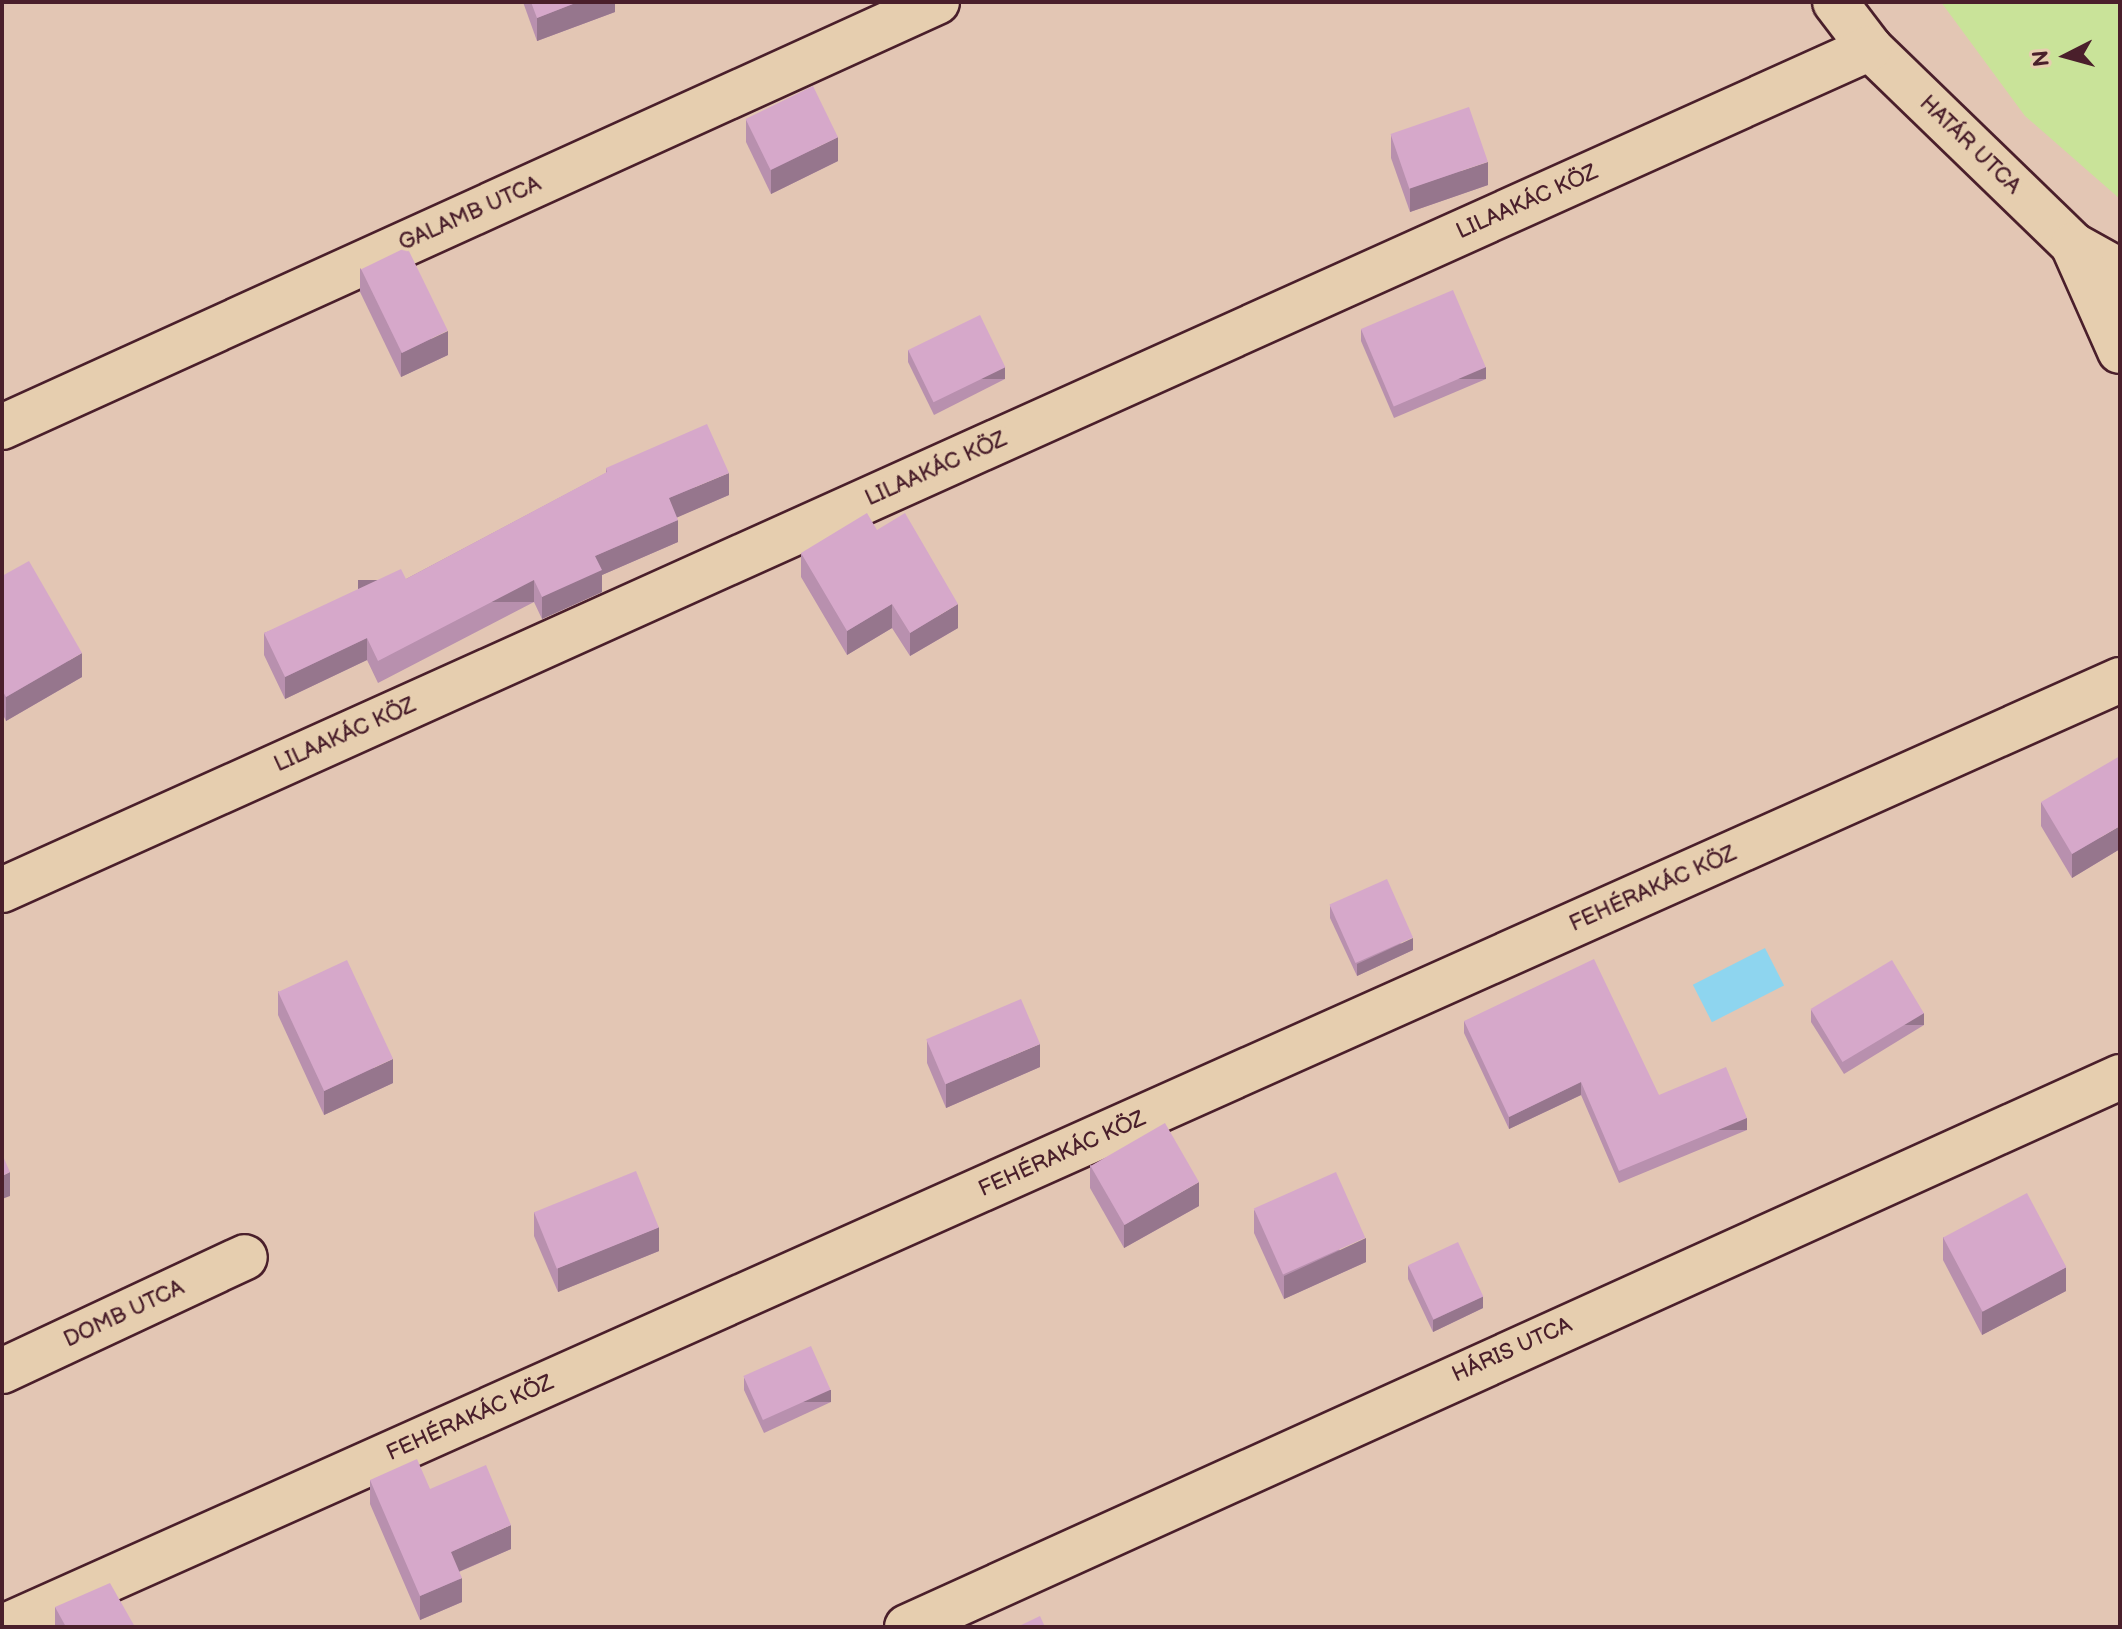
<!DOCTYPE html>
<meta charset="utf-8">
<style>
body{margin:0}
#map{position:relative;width:2122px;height:1629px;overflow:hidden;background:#e3c6b4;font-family:"Balsamiq Sans",sans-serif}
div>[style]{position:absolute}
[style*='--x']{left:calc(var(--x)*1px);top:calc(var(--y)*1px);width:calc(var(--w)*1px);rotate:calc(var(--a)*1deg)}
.green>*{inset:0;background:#c9e399}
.water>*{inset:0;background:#8ed5ef;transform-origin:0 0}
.roads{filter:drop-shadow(2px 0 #4a1f2b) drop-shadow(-2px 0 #4a1f2b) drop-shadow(0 2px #4a1f2b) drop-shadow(0 -2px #4a1f2b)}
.street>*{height:44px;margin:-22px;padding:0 22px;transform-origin:22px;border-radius:22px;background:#e6ceaf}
.wall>*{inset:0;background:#b890ae}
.shaded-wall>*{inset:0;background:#96768d;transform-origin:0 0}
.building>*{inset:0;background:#d6a8ca;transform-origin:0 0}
span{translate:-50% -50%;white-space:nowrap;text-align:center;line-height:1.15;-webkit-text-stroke:7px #e6ceaf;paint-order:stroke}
.street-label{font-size:22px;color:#4a1f2b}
.frame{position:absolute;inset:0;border:4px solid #4a1f2b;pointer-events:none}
.north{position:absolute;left:2026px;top:16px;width:80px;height:80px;-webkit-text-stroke:6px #e6ceaf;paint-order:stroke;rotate:264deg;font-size:22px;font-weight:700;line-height:32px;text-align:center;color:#4a1f2b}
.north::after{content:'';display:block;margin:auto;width:28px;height:36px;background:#4a1f2b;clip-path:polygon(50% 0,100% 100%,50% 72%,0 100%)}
</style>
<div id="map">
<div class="green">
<i style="clip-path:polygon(1941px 2px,2120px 2px,2120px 199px,2025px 116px)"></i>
</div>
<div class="water">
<i style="left:1765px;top:948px;width:42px;height:81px;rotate:63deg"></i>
</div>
<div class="roads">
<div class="street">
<i style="--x:1835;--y:2;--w:58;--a:52.7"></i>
<i style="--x:1870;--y:48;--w:283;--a:44.1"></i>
<i style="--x:2073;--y:245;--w:54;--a:29"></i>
<i style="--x:2073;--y:245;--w:116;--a:66.1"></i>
<i style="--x:2;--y:427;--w:1027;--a:-24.44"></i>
<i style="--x:2;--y:890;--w:2049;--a:-24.26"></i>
<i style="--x:2;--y:1371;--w:268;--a:-25.1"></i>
<i style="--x:3;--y:1627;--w:2319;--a:-24.1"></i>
<i style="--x:907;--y:1627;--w:1332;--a:-24.39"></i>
</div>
</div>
<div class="wall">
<i style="clip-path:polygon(523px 2px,615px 2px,615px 12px,537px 41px)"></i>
<i style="clip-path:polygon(746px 119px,838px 161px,771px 194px,746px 142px)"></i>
<i style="clip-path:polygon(1391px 134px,1488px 185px,1410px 212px,1391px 158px)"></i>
<i style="clip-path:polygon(360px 268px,448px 355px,401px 377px,360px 292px)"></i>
<i style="clip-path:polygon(1361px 329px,1486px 379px,1394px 418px,1361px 341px)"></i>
<i style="clip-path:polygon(908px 350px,1005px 379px,934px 415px,908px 362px)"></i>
<i style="clip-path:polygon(606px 468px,729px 495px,677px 517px,678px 542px,602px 575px,602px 592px,542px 619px,534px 602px,378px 683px,367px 660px,285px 699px,264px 655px,264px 633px,406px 579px,606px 473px)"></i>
<i style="clip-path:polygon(801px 553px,958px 628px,910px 656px,892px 628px,847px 655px,801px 577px)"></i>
<i style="clip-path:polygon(2px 576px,82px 677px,6px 721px,2px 713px)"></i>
<i style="clip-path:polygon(2041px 802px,2120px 849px,2072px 878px,2041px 826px)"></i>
<i style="clip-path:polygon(1330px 906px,1413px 950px,1357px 976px,1330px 918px)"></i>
<i style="clip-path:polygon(278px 991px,393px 1083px,324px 1115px,278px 1015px)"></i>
<i style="clip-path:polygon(1811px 1010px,1924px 1025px,1844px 1074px,1811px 1022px)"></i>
<i style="clip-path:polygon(1464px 1021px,1659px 1095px,1747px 1130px,1619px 1183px,1581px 1095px,1509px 1129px,1464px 1033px)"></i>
<i style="clip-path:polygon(927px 1040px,1040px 1067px,946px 1108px,927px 1063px)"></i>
<i style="clip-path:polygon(1090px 1165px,1199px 1206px,1124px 1248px,1090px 1188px)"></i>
<i style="clip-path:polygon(1254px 1210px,1366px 1262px,1284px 1299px,1254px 1233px)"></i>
<i style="clip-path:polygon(534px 1212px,659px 1251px,558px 1292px,534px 1236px)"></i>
<i style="clip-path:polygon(1943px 1237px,2066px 1291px,1982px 1335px,1943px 1260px)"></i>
<i style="clip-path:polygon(1408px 1266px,1483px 1308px,1433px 1332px,1408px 1279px)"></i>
<i style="clip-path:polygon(744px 1378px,831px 1402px,764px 1433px,744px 1390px)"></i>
<i style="clip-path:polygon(370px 1480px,430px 1489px,511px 1549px,459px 1572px,462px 1602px,420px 1620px,370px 1504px)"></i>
<i style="clip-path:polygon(55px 1607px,135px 1627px,55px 1627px)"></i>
</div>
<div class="shaded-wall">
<i style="clip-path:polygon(578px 2px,615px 2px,615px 12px,537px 41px,537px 18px)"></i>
<i style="clip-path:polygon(838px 137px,838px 161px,771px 194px,771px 170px)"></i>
<i style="clip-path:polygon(1488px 162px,1488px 185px,1410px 212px,1410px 188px)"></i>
<i style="clip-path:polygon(448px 331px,448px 355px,401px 377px,401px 353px)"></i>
<i style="left:1005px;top:367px;width:12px;height:80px;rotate:90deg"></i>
<i style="left:1486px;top:367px;width:12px;height:100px;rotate:90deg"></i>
<i style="clip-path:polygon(729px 473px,729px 495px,669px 521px,669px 498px)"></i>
<i style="clip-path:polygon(678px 520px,678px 542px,602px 575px,602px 592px,542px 619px,542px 597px,595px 556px)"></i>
<i style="left:534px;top:580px;width:22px;height:176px;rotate:90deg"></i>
<i style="clip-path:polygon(892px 604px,892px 628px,847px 655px,847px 631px)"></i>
<i style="clip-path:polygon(958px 604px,958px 628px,910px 656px,910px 633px)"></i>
<i style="clip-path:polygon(367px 638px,367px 660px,285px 699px,285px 677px)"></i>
<i style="clip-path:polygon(82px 653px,82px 677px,6px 721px,6px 697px)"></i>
<i style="clip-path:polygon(2120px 826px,2120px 849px,2072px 878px,2072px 854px)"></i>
<i style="clip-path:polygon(1413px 938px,1413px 950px,1357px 976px,1357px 964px)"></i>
<i style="left:1924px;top:1013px;width:12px;height:94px;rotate:90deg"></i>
<i style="clip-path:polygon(1040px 1044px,1040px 1067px,946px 1108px,946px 1084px)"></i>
<i style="clip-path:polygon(393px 1059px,393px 1083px,324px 1115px,324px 1091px)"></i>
<i style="clip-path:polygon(1581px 1082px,1581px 1095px,1509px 1129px,1509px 1117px)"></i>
<i style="left:1747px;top:1118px;width:12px;height:139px;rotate:90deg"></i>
<i style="clip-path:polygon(10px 1172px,10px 1196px,2px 1199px,2px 1176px)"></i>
<i style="clip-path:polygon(1199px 1182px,1199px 1206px,1124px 1248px,1124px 1225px)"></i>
<i style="clip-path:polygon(659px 1227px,659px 1251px,558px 1292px,558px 1268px)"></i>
<i style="clip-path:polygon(1366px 1238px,1366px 1262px,1284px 1299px,1284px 1276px)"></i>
<i style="clip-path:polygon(2066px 1267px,2066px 1291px,1982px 1335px,1982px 1311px)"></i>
<i style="clip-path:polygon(1483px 1296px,1483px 1308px,1433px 1332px,1433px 1320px)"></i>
<i style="left:831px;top:1390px;width:12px;height:74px;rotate:90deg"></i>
<i style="clip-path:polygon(511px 1525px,511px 1549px,451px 1575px,451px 1552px)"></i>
<i style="clip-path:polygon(462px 1578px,462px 1602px,420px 1620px,420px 1596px)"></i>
</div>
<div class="building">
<i style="clip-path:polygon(531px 2px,578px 2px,537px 18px)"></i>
<i style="left:813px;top:86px;width:57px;height:75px;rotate:64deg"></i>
<i style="left:1469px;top:107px;width:58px;height:83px;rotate:71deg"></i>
<i style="left:407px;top:247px;width:93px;height:51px;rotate:64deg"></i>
<i style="left:1453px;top:290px;width:84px;height:100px;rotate:67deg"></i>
<i style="left:980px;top:315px;width:58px;height:80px;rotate:64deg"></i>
<i style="clip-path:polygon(707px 424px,729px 473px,669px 498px,678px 520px,595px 556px,602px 570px,542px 597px,534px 580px,378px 661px,367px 638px,285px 677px,264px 633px,401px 569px,406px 579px,607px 472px,606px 468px)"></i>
<i style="clip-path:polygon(867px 513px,877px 530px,905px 513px,958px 604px,910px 633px,892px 604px,847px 631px,801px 553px)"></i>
<i style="clip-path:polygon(29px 561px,82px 653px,6px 697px,2px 690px,2px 576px)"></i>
<i style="clip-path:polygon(2120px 756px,2120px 826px,2072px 854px,2041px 802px)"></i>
<i style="left:1387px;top:879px;width:64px;height:63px;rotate:66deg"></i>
<i style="clip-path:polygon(1594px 959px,1659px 1095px,1726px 1067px,1747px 1118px,1619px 1171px,1581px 1082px,1509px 1117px,1464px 1021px)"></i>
<i style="left:347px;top:960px;width:109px;height:76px;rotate:65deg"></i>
<i style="left:1892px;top:960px;width:62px;height:95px;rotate:59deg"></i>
<i style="left:1021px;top:999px;width:49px;height:103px;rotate:67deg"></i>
<i style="left:1165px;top:1123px;width:68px;height:86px;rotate:60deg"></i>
<i style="clip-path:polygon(2px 1154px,10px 1172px,2px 1176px)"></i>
<i style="left:636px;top:1171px;width:61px;height:110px;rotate:68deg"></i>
<i style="left:1336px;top:1172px;width:72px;height:90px;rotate:66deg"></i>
<i style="left:2027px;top:1193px;width:84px;height:95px;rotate:62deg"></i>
<i style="left:1458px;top:1242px;width:60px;height:55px;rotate:65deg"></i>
<i style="left:811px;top:1346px;width:48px;height:74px;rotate:66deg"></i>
<i style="clip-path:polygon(417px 1459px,430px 1489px,486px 1465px,511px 1525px,451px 1552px,462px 1578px,420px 1596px,370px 1480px)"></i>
<i style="clip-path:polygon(110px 1583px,135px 1627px,66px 1627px,55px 1607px)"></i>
<i style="clip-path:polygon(1040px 1616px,1045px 1627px,1017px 1627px)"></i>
</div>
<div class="street-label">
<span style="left:1970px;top:145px;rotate:44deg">HATÁR UTCA</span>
<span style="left:1527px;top:202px;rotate:-24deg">LILAAKÁC KÖZ</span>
<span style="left:470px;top:214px;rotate:-24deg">GALAMB UTCA</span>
<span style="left:936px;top:469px;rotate:-24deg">LILAAKÁC KÖZ</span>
<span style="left:345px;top:735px;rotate:-24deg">LILAAKÁC KÖZ</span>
<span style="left:1653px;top:889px;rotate:-24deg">FEHÉRAKÁC KÖZ</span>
<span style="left:1062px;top:1154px;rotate:-24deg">FEHÉRAKÁC KÖZ</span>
<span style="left:124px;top:1314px;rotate:-25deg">DOMB UTCA</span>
<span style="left:1512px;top:1350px;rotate:-24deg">HÁRIS UTCA</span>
<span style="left:470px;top:1418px;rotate:-24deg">FEHÉRAKÁC KÖZ</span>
</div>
<div class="frame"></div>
<div class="north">N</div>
</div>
